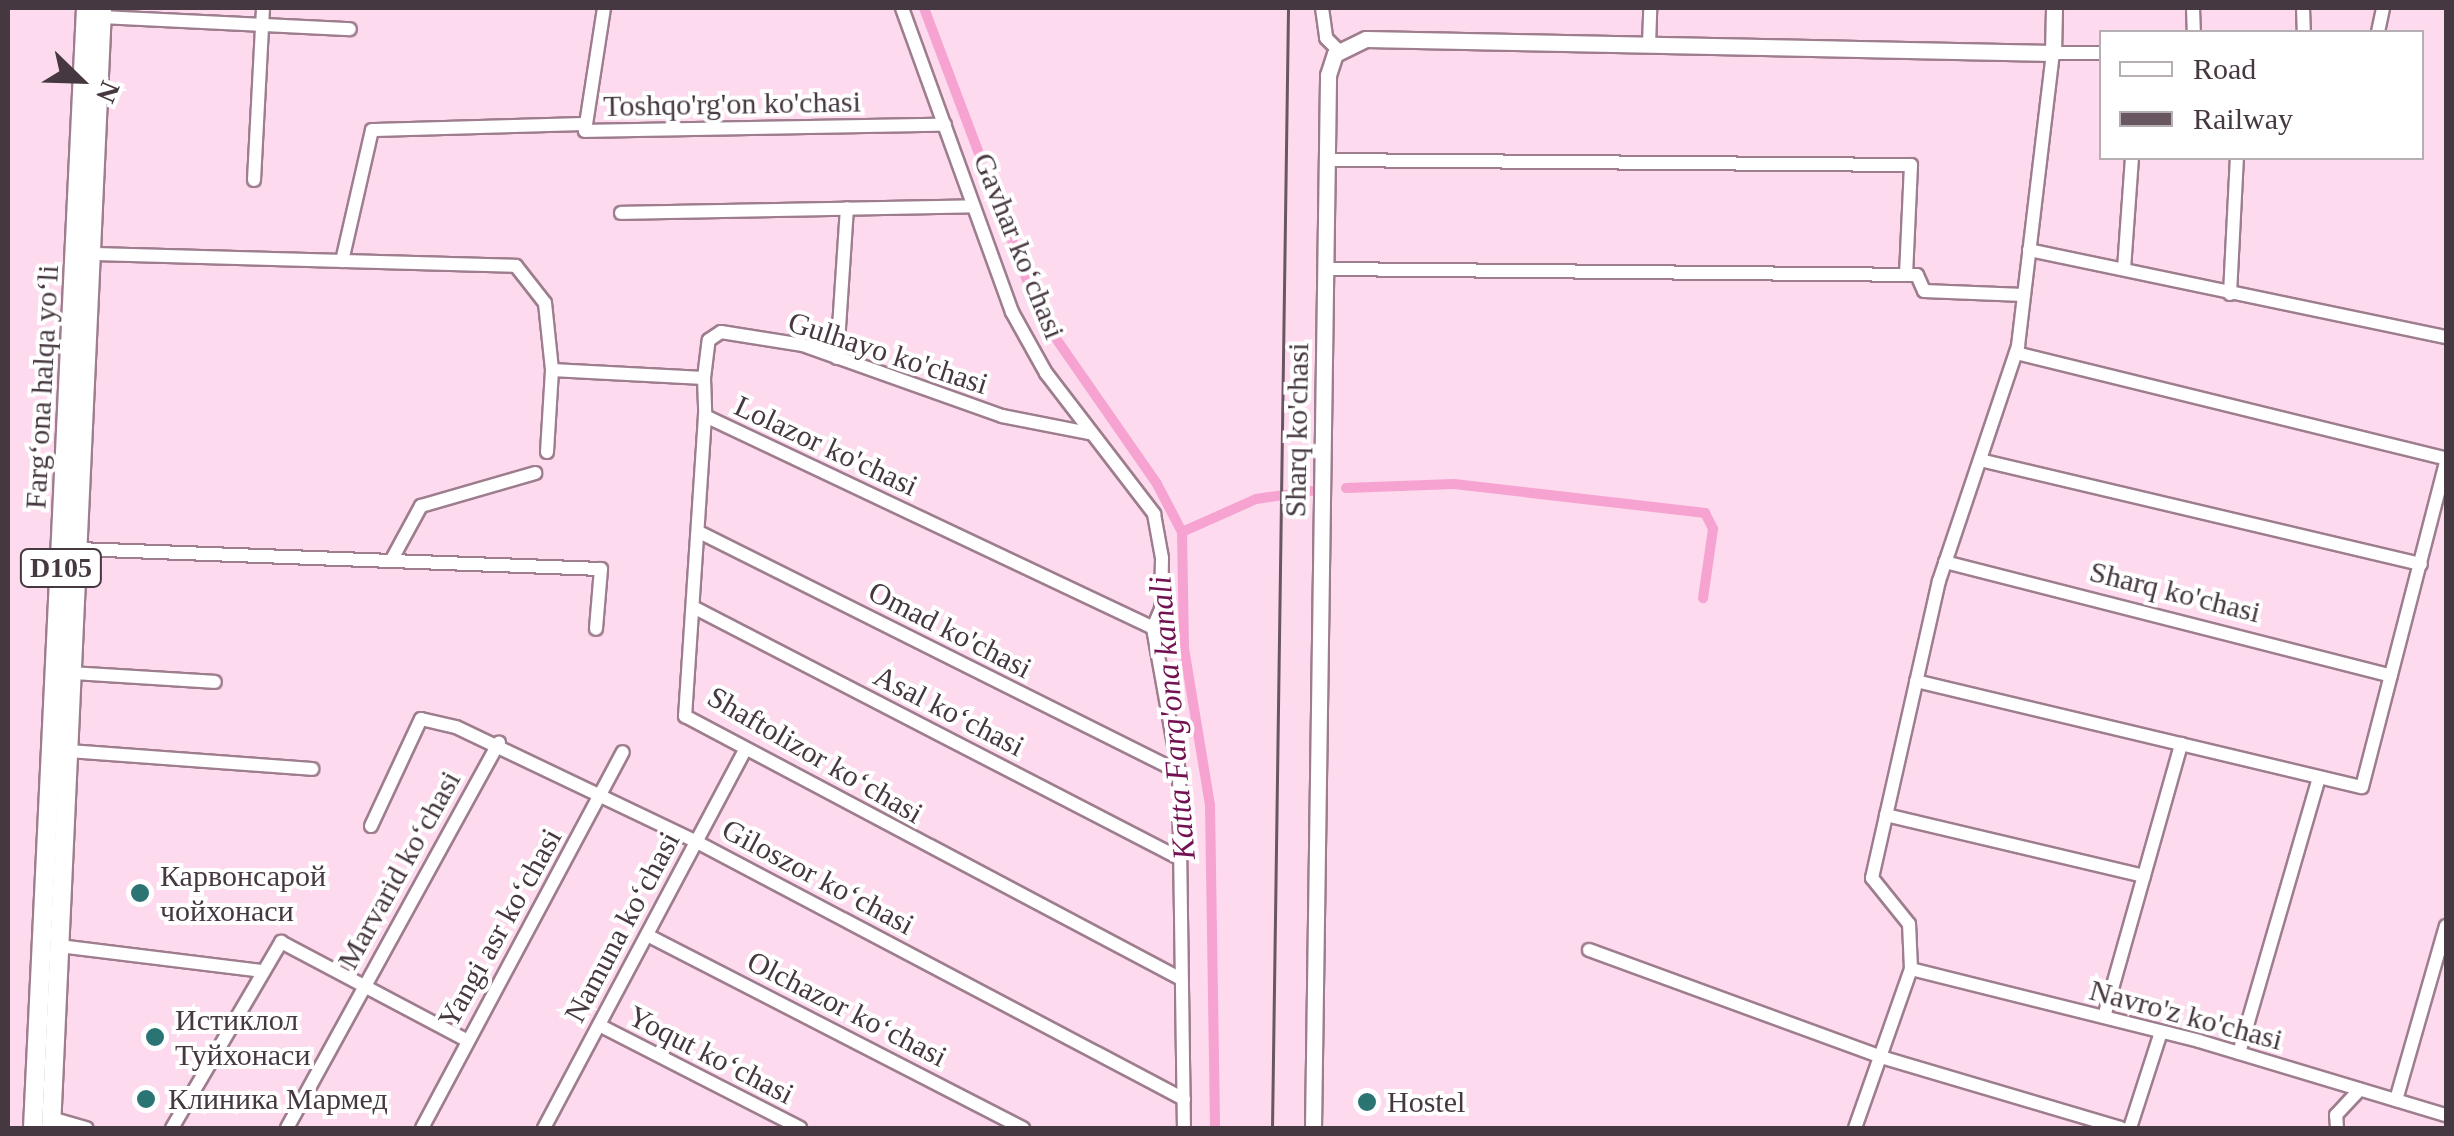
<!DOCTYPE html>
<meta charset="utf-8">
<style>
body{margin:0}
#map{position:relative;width:2454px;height:1136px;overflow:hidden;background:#fddaed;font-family:Georgia,serif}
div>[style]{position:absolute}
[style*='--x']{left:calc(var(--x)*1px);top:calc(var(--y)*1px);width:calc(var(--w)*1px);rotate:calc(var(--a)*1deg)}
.canal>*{height:10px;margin:-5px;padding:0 5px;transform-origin:5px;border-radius:5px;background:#f6a3d2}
.roads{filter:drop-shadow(2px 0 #9d7d8e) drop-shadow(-2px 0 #9d7d8e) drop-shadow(0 2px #9d7d8e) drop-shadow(0 -2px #9d7d8e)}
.minor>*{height:12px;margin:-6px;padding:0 6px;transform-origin:6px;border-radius:6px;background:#fff}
.major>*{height:15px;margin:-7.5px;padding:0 7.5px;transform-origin:7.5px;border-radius:7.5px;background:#fff}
.highway>*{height:18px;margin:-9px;padding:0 9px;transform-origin:9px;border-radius:9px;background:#fff}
.rail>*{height:2.5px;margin:-1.25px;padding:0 1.25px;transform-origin:1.25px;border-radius:1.25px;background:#685660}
.dots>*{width:28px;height:28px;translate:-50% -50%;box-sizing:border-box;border:5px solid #fff;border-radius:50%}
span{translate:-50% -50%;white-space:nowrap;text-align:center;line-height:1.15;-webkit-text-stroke:8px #fff;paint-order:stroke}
.shield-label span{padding:2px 8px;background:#fff;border:2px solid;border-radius:8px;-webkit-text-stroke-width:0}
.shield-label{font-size:28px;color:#463840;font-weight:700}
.street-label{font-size:30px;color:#463840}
.poi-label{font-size:30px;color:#463840}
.left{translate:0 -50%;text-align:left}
.water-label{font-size:32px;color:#721253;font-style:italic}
.frame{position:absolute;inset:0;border:10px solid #463840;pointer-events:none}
.legend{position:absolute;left:2099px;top:30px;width:325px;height:130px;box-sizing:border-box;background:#fff;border:2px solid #b5afb3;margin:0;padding:12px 18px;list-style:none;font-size:30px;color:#463840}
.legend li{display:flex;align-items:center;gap:20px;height:50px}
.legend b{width:50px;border:2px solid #b5afb3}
.north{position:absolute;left:30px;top:30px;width:100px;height:100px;-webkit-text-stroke:8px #fff;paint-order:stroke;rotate:113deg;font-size:28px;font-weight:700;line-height:40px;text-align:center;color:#463840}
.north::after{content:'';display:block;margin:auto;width:35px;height:45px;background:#463840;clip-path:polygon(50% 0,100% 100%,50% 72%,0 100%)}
</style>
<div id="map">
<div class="canal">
<i style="--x:924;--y:8;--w:330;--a:69.3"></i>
<i style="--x:1041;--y:317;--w:203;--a:55.2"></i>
<i style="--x:1157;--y:484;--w:54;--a:62.5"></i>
<i style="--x:1182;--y:532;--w:116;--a:89"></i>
<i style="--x:1184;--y:648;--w:159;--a:80.6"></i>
<i style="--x:1210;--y:805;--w:323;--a:89.1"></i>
<i style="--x:1346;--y:488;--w:108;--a:-2.1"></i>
<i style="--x:1454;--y:484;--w:253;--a:6.6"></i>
<i style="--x:1705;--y:513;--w:18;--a:63"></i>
<i style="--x:1713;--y:529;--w:70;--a:98.2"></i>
<i style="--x:1182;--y:532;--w:81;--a:-24"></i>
<i style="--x:1256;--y:499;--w:56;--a:-8.3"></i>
</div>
<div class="roads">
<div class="minor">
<i style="--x:604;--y:8;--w:124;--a:98.8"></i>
<i style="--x:585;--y:131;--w:360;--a:-1"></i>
<i style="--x:902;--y:8;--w:323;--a:70.1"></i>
<i style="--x:1012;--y:312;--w:70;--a:60.9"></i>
<i style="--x:1046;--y:373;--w:178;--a:52.5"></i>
<i style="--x:1154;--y:514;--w:45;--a:79.7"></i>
<i style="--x:1162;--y:558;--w:51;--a:91.1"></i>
<i style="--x:1161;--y:609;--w:21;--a:113"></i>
<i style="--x:1153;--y:628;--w:146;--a:79.8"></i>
<i style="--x:1179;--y:772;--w:356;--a:89.2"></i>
<i style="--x:1322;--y:8;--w:30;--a:82"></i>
<i style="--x:1326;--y:38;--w:17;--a:45"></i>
<i style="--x:2193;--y:8;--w:24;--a:88"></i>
<i style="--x:2303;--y:8;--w:24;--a:88"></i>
<i style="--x:102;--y:17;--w:248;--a:2.8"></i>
<i style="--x:2378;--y:32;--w:25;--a:-78"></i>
<i style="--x:1649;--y:45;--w:37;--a:-88"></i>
<i style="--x:1326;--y:160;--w:585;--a:0.49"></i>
<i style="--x:1911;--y:165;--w:110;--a:92.6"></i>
<i style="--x:254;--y:180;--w:172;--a:-87"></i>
<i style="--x:621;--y:213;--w:351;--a:-1.1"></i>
<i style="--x:2029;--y:250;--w:426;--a:11.8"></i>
<i style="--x:92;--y:254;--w:424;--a:1.6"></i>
<i style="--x:516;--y:266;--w:47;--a:51.9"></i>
<i style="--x:545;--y:303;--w:67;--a:84"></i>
<i style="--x:552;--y:370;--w:152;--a:3"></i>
<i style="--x:704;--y:378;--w:38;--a:88"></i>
<i style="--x:705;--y:416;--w:496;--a:25.3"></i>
<i style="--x:342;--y:261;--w:134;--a:-77.1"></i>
<i style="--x:372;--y:130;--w:214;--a:-1.6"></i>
<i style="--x:1328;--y:269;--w:589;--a:0.58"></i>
<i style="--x:1917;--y:275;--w:17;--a:66"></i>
<i style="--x:1924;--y:291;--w:100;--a:2.3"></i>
<i style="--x:2124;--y:269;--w:111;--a:-85.9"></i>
<i style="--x:2230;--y:294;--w:136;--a:-87.1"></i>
<i style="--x:2016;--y:353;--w:443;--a:13.8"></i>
<i style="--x:837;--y:358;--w:150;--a:-86.2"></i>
<i style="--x:704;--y:378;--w:38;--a:-83"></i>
<i style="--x:709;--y:340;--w:14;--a:-34"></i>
<i style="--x:721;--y:332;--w:83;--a:9"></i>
<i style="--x:803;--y:345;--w:211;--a:19.6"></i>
<i style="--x:1002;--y:416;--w:89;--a:11.1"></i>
<i style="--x:705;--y:416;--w:301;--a:93.8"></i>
<i style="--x:685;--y:716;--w:561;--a:27.93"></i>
<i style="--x:547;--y:452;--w:82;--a:-86.5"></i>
<i style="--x:1980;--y:460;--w:453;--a:13.3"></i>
<i style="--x:699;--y:532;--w:537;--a:26.57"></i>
<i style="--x:78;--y:549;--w:523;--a:2.19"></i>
<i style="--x:601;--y:569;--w:60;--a:94.8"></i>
<i style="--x:391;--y:561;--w:63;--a:-61.4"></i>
<i style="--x:421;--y:506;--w:119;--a:-16.1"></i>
<i style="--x:1945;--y:562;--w:460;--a:14.3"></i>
<i style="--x:695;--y:608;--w:545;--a:27.32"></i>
<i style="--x:72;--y:673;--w:143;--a:3.6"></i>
<i style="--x:1916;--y:681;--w:458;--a:13.4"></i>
<i style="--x:2362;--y:787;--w:336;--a:-75.5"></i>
<i style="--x:68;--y:751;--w:245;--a:4.2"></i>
<i style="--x:1886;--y:815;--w:265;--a:13.3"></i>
<i style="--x:371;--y:826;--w:118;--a:-65"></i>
<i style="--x:421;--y:719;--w:36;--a:13"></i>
<i style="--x:456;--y:727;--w:265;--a:25.5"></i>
<i style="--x:695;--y:841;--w:553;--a:27.82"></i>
<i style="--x:647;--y:935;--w:423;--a:27.2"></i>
<i style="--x:59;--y:946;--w:206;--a:7"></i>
<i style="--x:1589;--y:950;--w:311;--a:20.1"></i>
<i style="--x:1881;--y:1057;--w:250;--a:16.5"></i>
<i style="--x:1911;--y:969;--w:297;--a:14"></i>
<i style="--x:2199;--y:1041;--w:258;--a:16.7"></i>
<i style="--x:2104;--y:1017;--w:284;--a:-74.2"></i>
<i style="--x:599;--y:1025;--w:226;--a:27.1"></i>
<i style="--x:2239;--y:1053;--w:287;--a:-73.8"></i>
<i style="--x:2396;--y:1100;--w:181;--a:-74"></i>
<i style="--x:51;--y:1118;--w:37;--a:16"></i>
<i style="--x:172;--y:1128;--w:216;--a:-59.6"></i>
<i style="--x:281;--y:942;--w:209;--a:27.9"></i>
<i style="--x:287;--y:1128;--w:440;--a:-61.2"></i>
<i style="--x:422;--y:1128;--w:426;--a:-61.9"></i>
<i style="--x:544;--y:1128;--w:428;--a:-62"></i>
<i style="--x:1855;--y:1128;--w:169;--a:-70.6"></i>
<i style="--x:1911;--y:969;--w:45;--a:-92.5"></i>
<i style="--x:1909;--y:924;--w:59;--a:-128.8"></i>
<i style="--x:1872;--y:878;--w:304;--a:-77.3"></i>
<i style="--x:1939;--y:581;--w:248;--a:-71.4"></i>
<i style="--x:2018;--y:346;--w:295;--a:-83.2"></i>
<i style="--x:2053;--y:53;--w:49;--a:0"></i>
<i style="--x:2130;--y:1128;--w:101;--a:-72.1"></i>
<i style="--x:2337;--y:1128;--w:13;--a:-94"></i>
<i style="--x:2336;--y:1115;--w:35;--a:-47"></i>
</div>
<div class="major">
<i style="--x:1313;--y:1128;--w:1053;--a:-89.18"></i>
<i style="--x:1328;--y:75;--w:22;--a:-72"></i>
<i style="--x:1335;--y:54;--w:34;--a:-26"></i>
<i style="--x:1366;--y:39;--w:687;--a:1.17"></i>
<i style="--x:2053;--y:53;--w:45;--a:-88.7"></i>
</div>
<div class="highway">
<i style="--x:33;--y:1128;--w:1121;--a:-87.29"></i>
<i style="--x:51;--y:1128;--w:1121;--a:-87.39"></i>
</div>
</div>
<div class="rail">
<i style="--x:1272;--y:1128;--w:1120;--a:-89.18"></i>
</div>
<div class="dots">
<i style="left:140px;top:893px;background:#2a7474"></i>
<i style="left:155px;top:1037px;background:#2a7474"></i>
<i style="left:146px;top:1099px;background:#2a7474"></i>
<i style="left:1367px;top:1102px;background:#2a7474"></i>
</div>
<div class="shield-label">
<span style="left:61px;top:568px">D105</span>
</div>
<div class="street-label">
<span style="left:732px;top:104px;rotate:-1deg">Toshqo'rg'on ko'chasi</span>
<span style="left:1019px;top:246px;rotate:68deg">Gavhar koʻchasi</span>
<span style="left:888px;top:353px;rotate:18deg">Gulhayo ko'chasi</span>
<span style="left:42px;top:387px;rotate:-87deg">Farg‘ona halqa yo‘li</span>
<span style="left:1297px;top:430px;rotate:-89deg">Sharq ko'chasi</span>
<span style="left:826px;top:446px;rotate:25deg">Lolazor ko'chasi</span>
<span style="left:2175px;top:592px;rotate:14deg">Sharq ko'chasi</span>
<span style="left:950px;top:630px;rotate:27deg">Omad ko'chasi</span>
<span style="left:949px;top:711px;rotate:27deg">Asal koʻchasi</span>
<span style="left:815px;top:755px;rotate:30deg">Shaftolizor koʻchasi</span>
<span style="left:399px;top:870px;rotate:-61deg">Marvarid koʻchasi</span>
<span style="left:818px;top:877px;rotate:28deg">Giloszor koʻchasi</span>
<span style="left:622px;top:927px;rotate:-62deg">Namuna koʻchasi</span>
<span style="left:500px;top:928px;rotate:-61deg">Yangi asr koʻchasi</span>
<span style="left:847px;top:1009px;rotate:27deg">Olchazor koʻchasi</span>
<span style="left:2186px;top:1015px;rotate:15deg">Navro'z ko'chasi</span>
<span style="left:711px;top:1055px;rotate:27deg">Yoqut koʻchasi</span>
</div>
<div class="poi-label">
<span class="left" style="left:160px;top:893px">Карвонсарой<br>чойхонаси</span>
<span class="left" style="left:175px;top:1037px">Истиклол<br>Туйхонаси</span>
<span class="left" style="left:168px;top:1099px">Клиника Мармед</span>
<span class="left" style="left:1387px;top:1102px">Hostel</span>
</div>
<div class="water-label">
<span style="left:1172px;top:718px;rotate:-95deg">Katta Farg'ona kanali</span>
</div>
<div class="frame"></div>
<ul class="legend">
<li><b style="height:12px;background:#fff"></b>Road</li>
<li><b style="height:12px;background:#685660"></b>Railway</li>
</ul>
<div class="north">N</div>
</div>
